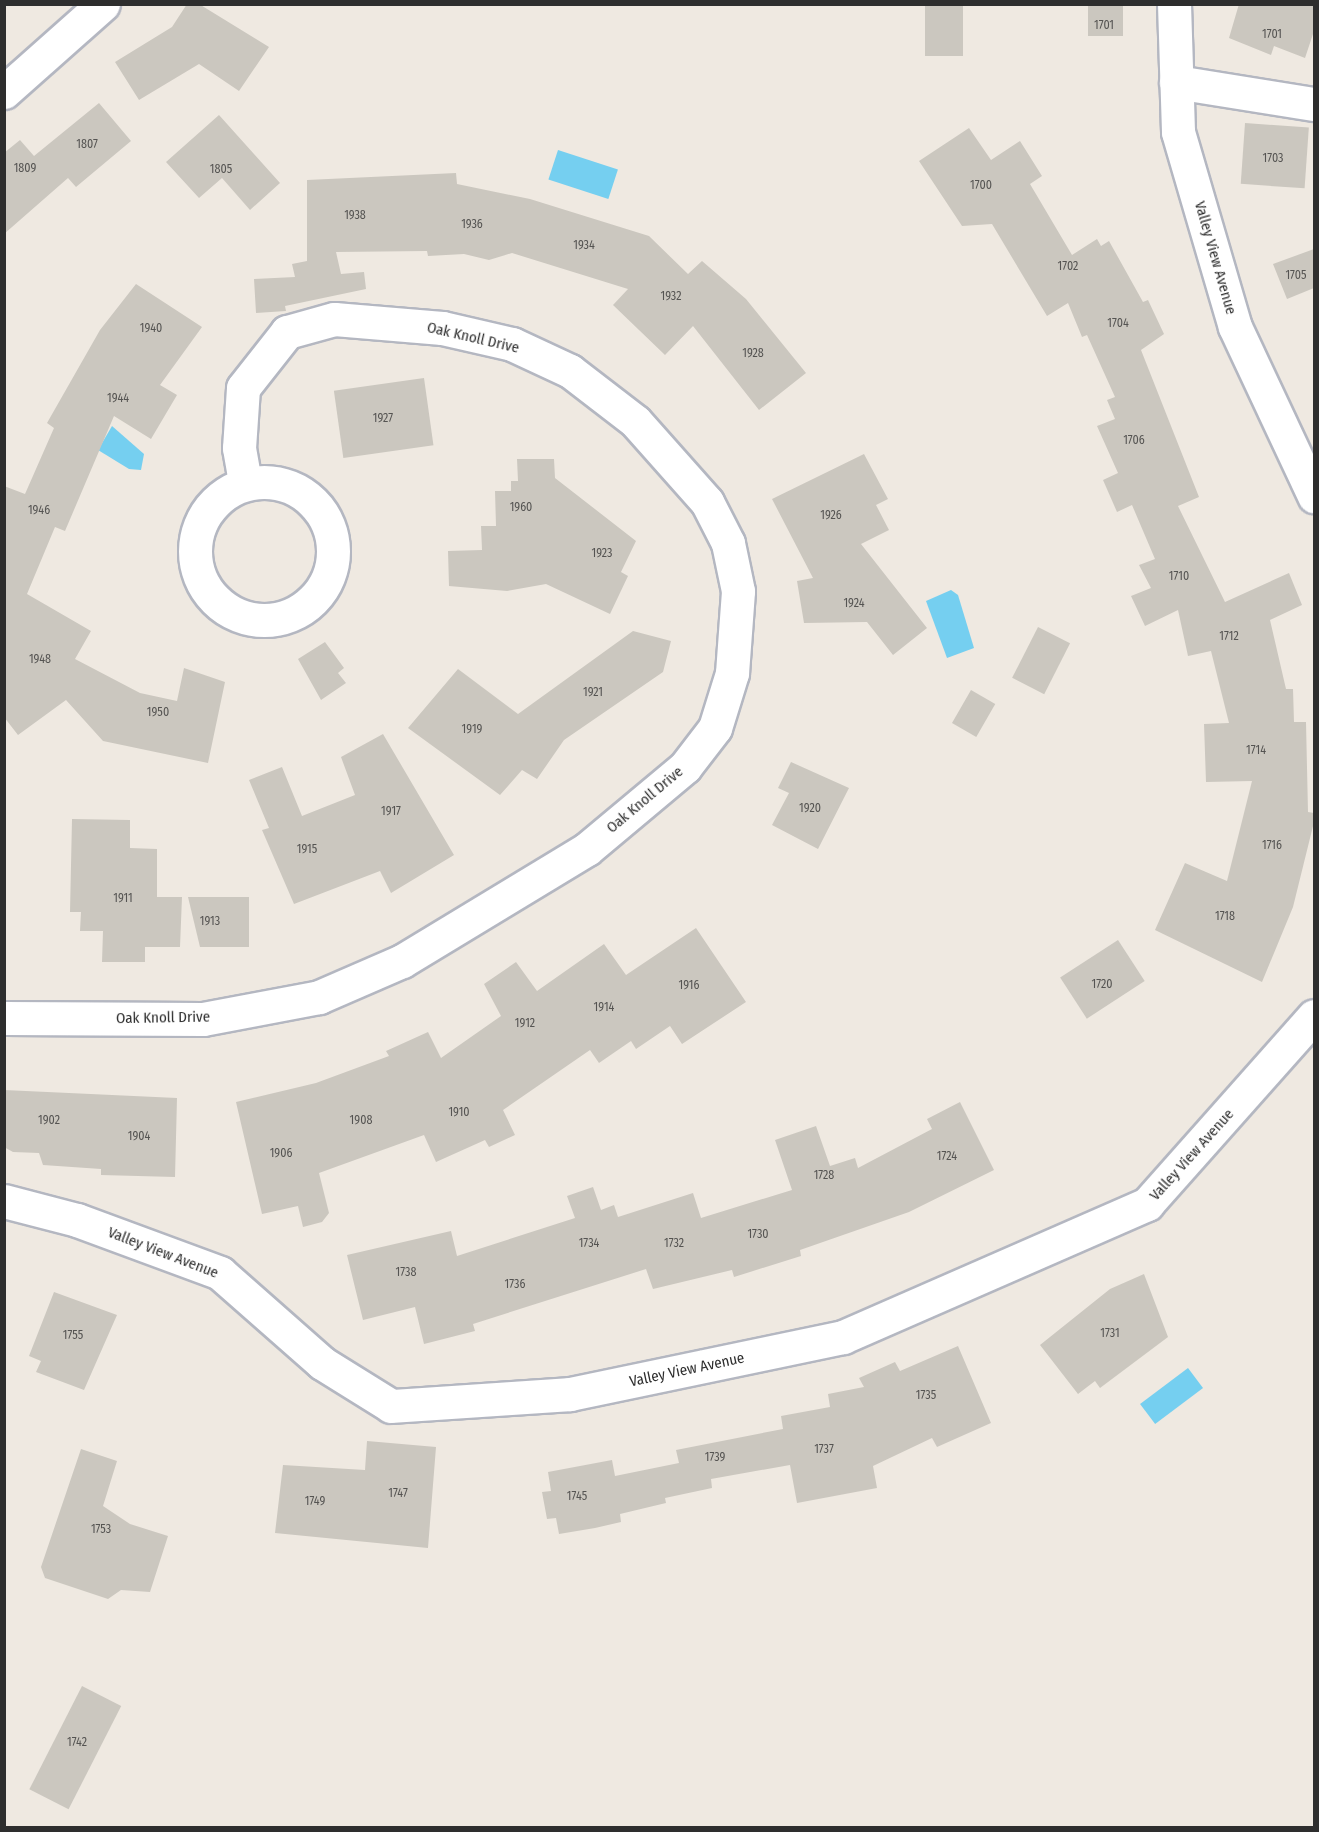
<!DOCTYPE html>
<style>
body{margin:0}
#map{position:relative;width:1319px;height:1832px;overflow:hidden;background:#efe9e1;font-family:"Fira Sans Condensed",sans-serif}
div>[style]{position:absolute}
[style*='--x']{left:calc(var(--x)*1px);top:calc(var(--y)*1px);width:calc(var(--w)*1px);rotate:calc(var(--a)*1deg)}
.water>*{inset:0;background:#75cff0;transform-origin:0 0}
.building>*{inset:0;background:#cbc7bf;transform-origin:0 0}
.roads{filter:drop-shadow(2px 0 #b4b7c1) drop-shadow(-2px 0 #b4b7c1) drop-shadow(0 2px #b4b7c1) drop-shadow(0 -2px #b4b7c1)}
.minor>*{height:33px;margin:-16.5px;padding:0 16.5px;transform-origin:16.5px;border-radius:16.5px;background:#fff}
.minor>.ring{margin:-16.5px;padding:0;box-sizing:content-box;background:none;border:33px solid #fff;border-radius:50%}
span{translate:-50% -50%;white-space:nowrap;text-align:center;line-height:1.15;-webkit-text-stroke:6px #fff;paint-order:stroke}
.number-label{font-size:12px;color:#555452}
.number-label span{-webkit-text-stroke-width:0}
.street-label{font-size:15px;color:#2e2e2e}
.frame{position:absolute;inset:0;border:6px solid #2e2e2e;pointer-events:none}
</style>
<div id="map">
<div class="water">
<i style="left:558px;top:150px;width:63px;height:31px;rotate:18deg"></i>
<i style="clip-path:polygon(112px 426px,144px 454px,141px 470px,129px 469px,98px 450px)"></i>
<i style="clip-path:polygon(951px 590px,958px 595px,974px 648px,947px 658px,926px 601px)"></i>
<i style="left:1188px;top:1368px;width:25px;height:60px;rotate:53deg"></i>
</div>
<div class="building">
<i style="clip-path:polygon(187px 4px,199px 4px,269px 47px,239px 91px,199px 64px,139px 100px,115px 62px,172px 27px)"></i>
<i style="left:925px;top:4px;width:38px;height:52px"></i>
<i style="left:1088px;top:4px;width:35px;height:32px"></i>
<i style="clip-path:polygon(1239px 4px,1314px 4px,1314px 31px,1305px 58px,1274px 46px,1271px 55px,1229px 38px)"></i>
<i style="clip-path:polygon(99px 103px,131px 141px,76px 187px,68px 178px,4px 234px,4px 153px,20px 140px,34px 156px)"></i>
<i style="clip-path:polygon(219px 115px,280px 183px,250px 210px,222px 178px,199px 198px,166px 162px)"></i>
<i style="left:1245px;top:123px;width:64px;height:61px;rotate:4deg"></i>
<i style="clip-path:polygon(969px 128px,991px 160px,1020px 141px,1042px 176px,1030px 184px,1072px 255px,1097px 239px,1101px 246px,1109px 241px,1143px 302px,1148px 300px,1164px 334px,1141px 350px,1199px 497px,1178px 506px,1225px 602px,1289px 573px,1302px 605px,1270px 620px,1286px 689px,1293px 689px,1294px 722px,1306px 722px,1308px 812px,1314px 813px,1314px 822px,1293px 907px,1262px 982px,1155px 930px,1185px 863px,1227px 881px,1252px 781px,1206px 782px,1204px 724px,1229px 723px,1211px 651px,1188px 656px,1178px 610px,1145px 626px,1131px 596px,1151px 588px,1139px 565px,1155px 559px,1132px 505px,1117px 512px,1103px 480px,1118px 473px,1097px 426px,1115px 419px,1107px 400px,1115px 397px,1087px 335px,1082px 337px,1068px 303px,1047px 316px,992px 224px,962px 226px,919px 161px)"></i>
<i style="clip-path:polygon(456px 173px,457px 184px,530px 199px,649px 236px,688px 274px,702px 261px,746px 299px,806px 373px,759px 410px,693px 326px,665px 355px,613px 305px,628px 289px,512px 253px,489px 260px,464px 254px,428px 256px,427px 251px,336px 252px,341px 274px,364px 272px,366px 289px,285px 306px,286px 311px,256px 313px,254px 279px,295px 277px,292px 264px,307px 261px,307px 180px)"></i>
<i style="clip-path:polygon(1314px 249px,1314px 288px,1287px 299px,1273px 264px)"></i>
<i style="clip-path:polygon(136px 284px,202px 327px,160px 385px,177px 395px,151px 439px,114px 416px,65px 531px,55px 527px,27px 594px,91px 631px,75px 659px,140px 693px,177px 701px,184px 668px,225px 682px,208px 763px,103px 741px,66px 700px,18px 735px,4px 717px,4px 486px,25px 494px,54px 428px,47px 423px,100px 330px)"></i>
<i style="left:424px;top:378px;width:68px;height:91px;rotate:82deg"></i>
<i style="clip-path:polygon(864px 454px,888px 499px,876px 505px,889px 530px,861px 544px,927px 628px,893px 655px,867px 622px,804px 623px,797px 581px,813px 578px,772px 499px)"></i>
<i style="clip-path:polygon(517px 459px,554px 459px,555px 478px,636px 541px,621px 572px,628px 576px,610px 614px,546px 584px,507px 591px,449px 586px,448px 551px,482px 550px,481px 526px,496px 526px,495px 491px,511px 491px,511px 481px,518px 481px)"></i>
<i style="left:1038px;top:627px;width:36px;height:57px;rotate:27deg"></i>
<i style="clip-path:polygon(633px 631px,671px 641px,663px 672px,564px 740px,537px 779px,522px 770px,500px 795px,408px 728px,458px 669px,518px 714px)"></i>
<i style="clip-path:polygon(325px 642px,344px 668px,338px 673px,346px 683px,321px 700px,298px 659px)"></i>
<i style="left:971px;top:690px;width:28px;height:38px;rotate:30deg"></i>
<i style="clip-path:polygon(383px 734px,454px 855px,391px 893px,380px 871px,294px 904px,262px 830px,269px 828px,249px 780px,282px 767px,302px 816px,355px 795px,341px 757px)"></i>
<i style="clip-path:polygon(791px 762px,849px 788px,818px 849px,772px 825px,789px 793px,778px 788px)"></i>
<i style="clip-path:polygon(72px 819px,130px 820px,130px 848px,157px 849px,157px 897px,182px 897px,180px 947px,145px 947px,145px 962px,102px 962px,103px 931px,80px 931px,81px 912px,70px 912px)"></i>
<i style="clip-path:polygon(188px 897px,249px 897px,249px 947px,200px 947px)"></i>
<i style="clip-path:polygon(696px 928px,746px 1002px,682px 1044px,670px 1026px,636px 1049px,631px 1041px,599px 1063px,590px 1050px,503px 1110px,515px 1135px,489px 1147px,485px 1140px,436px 1162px,424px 1135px,319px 1173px,329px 1213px,322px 1222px,303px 1227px,298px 1206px,262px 1214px,236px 1102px,316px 1083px,389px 1056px,386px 1051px,428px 1032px,441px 1058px,501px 1016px,484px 984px,516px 962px,537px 991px,604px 944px,626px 975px)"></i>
<i style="left:1118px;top:940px;width:49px;height:69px;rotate:57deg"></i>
<i style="clip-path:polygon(4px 1090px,177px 1098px,175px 1177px,101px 1175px,101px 1169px,43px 1165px,39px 1153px,13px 1152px,4px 1147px)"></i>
<i style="clip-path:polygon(960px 1102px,994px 1170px,909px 1212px,800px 1250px,801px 1256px,734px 1277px,732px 1270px,653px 1289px,646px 1269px,473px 1324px,475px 1331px,424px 1344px,415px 1307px,363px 1320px,347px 1255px,451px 1231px,457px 1256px,575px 1218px,567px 1196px,593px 1187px,601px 1210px,614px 1205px,618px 1217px,693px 1193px,701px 1218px,792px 1190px,775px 1140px,816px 1126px,830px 1166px,855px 1158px,858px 1168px,932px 1129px,927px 1119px)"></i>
<i style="clip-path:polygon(1144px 1274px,1168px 1337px,1100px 1388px,1095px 1381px,1078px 1394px,1040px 1345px,1110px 1289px)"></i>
<i style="clip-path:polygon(54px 1292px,117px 1315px,84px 1390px,36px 1372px,41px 1361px,29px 1356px)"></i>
<i style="clip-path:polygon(958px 1346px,991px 1423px,937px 1447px,932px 1438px,873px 1466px,877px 1488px,797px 1503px,790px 1465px,711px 1479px,712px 1488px,665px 1498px,666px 1503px,620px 1514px,621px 1522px,595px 1528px,559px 1534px,556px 1518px,547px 1519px,542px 1492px,551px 1491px,548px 1472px,612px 1460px,615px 1476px,679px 1463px,676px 1450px,783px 1429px,781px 1416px,830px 1407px,828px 1394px,864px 1387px,859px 1378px,895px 1362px,900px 1371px)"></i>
<i style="clip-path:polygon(367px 1441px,436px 1447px,428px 1548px,275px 1533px,283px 1465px,365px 1470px)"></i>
<i style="clip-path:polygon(81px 1449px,117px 1461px,103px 1506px,130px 1524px,168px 1536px,150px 1592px,121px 1590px,108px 1599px,45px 1578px,41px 1567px)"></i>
<i style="left:82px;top:1686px;width:44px;height:116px;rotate:27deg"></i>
</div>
<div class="roads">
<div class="minor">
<i style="--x:1174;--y:4;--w:128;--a:88.2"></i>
<i style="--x:1178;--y:132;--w:203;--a:73.7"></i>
<i style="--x:1235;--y:327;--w:187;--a:64.9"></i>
<i style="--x:1176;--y:82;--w:140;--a:9.1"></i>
<i style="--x:4;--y:92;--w:132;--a:-41.6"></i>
<i class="ring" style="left:195px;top:482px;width:105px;height:105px"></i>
<i style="--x:4;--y:1018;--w:199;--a:0.3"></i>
<i style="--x:203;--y:1019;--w:118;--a:-10.7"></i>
<i style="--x:319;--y:997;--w:90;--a:-23.4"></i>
<i style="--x:402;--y:961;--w:216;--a:-31.2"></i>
<i style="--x:587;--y:849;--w:128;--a:-39.9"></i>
<i style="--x:685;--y:767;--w:49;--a:-52.4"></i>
<i style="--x:715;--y:728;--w:58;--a:-72.8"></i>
<i style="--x:732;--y:673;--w:82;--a:-85.8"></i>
<i style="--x:738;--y:591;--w:49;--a:-101.8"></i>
<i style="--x:728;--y:543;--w:46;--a:-117.1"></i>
<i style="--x:707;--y:502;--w:108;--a:-131.6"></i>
<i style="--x:635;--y:421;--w:82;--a:-142.4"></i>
<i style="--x:570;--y:371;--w:64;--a:-155"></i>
<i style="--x:512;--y:344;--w:72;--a:-167.1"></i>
<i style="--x:442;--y:328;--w:108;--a:-175.2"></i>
<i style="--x:334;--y:319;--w:49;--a:164.5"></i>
<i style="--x:287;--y:332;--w:71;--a:128.2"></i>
<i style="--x:243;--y:388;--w:60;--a:93.8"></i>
<i style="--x:239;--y:448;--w:36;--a:80"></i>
<i style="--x:4;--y:1201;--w:75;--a:14.6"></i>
<i style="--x:77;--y:1220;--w:153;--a:20.3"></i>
<i style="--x:220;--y:1273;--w:136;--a:41.4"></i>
<i style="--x:322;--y:1363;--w:81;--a:31.9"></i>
<i style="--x:391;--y:1406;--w:179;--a:-3.8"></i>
<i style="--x:570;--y:1394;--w:279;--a:-11.8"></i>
<i style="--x:843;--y:1337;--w:332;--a:-23.6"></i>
<i style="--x:1147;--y:1204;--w:251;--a:-48.4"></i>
</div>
</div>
<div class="number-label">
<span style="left:1104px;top:26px">1701</span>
<span style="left:1272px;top:35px">1701</span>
<span style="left:87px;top:145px">1807</span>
<span style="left:1273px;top:159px">1703</span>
<span style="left:25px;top:169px">1809</span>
<span style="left:221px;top:170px">1805</span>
<span style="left:981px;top:186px">1700</span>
<span style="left:355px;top:216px">1938</span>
<span style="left:472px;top:225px">1936</span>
<span style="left:584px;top:246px">1934</span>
<span style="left:1068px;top:267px">1702</span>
<span style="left:1296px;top:276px">1705</span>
<span style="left:671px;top:297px">1932</span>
<span style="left:1118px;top:324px">1704</span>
<span style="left:151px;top:329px">1940</span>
<span style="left:753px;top:354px">1928</span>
<span style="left:118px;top:399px">1944</span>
<span style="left:383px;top:419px">1927</span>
<span style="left:1134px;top:441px">1706</span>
<span style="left:521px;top:508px">1960</span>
<span style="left:39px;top:511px">1946</span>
<span style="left:831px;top:516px">1926</span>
<span style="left:602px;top:554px">1923</span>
<span style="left:1179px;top:577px">1710</span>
<span style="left:854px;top:604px">1924</span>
<span style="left:1229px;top:637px">1712</span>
<span style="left:40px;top:660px">1948</span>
<span style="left:593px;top:693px">1921</span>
<span style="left:158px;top:713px">1950</span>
<span style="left:472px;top:730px">1919</span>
<span style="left:1256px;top:751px">1714</span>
<span style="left:810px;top:809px">1920</span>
<span style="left:391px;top:812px">1917</span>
<span style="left:1272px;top:846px">1716</span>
<span style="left:307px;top:850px">1915</span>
<span style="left:123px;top:899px">1911</span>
<span style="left:1225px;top:917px">1718</span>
<span style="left:210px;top:922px">1913</span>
<span style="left:1102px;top:985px">1720</span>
<span style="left:689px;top:986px">1916</span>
<span style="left:604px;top:1008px">1914</span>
<span style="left:525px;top:1024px">1912</span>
<span style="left:459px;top:1113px">1910</span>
<span style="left:49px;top:1121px">1902</span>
<span style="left:361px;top:1121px">1908</span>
<span style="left:139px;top:1137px">1904</span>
<span style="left:281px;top:1154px">1906</span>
<span style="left:947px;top:1157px">1724</span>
<span style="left:824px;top:1176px">1728</span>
<span style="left:758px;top:1235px">1730</span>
<span style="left:589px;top:1244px">1734</span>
<span style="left:674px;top:1244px">1732</span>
<span style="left:406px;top:1273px">1738</span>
<span style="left:515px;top:1285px">1736</span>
<span style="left:1110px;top:1334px">1731</span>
<span style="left:73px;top:1336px">1755</span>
<span style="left:926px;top:1396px">1735</span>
<span style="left:824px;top:1450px">1737</span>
<span style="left:715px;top:1458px">1739</span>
<span style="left:398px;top:1494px">1747</span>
<span style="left:577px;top:1497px">1745</span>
<span style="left:315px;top:1502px">1749</span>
<span style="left:101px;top:1530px">1753</span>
<span style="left:77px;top:1743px">1742</span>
</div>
<div class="street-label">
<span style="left:1215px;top:258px;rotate:74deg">Valley View Avenue</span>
<span style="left:473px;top:338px;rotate:13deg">Oak Knoll Drive</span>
<span style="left:645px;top:800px;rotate:-40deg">Oak Knoll Drive</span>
<span style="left:163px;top:1018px;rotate:-1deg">Oak Knoll Drive</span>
<span style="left:1192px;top:1155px;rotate:-48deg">Valley View Avenue</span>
<span style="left:163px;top:1253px;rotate:21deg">Valley View Avenue</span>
<span style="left:687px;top:1370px;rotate:-12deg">Valley View Avenue</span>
</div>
<div class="frame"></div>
</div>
